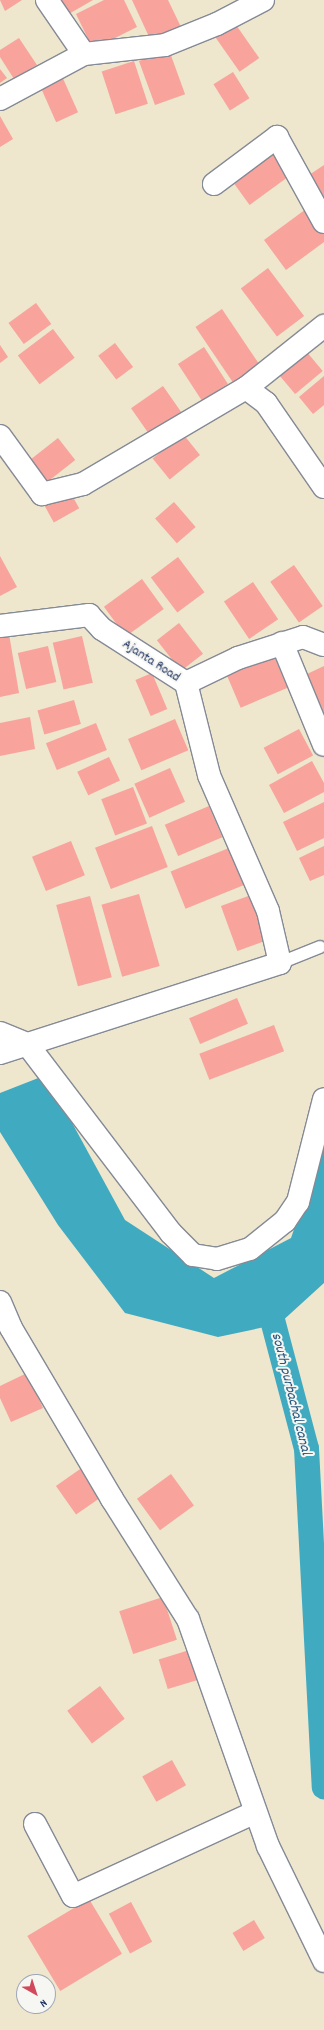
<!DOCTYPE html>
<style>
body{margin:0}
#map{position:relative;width:324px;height:2030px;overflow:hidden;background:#eee6cd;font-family:Dekko,sans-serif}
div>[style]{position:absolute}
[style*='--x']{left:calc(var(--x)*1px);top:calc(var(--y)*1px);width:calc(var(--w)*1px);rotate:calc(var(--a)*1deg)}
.water>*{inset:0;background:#40abc0}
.canal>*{height:25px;margin:-12.5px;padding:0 12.5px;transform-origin:12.5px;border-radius:12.5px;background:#40abc0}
.building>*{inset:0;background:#f8a39c;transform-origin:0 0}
.roads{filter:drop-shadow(1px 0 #848a96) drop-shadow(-1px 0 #848a96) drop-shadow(0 1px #848a96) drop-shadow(0 -1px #848a96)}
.lane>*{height:12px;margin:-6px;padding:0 6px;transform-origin:6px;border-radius:6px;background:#fff}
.street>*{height:22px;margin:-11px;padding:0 11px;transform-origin:11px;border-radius:11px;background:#fff}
span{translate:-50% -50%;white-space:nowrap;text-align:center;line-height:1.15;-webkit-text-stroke:4px #f6f6f2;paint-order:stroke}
.street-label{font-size:14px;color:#1b2f5e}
.water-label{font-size:15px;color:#285a80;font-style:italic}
.north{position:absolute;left:16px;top:1974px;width:40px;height:40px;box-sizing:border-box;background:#f6f6f2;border:1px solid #9ea6b7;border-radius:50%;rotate:141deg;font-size:11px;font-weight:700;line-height:16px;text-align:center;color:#1b2f5e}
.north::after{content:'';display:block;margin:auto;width:14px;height:18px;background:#d1495b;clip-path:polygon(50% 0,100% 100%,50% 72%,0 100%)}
</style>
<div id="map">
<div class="water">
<i style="clip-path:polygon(46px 1075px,125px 1220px,214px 1278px,291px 1238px,324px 1142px,324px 1283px,279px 1324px,218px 1337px,125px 1313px,58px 1225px,0 1132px,0 1093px)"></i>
</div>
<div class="canal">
<i style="--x:265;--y:1293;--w:160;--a:75.2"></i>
<i style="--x:306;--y:1448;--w:339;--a:87"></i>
</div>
<div class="building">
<i style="clip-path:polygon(0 0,22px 0,5px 11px)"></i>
<i style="clip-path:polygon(58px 0,93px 0,67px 15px)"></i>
<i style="clip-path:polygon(104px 0,124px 0,137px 27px,93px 49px,76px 14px)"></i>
<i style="clip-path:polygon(132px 0,168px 0,181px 27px,151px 41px)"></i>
<i style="left:234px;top:22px;width:44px;height:24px;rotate:55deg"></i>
<i style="clip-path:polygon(19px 38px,37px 65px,14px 79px,0 57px,0 50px)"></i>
<i style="left:169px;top:50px;width:47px;height:32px;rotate:70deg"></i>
<i style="left:134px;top:61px;width:45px;height:34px;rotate:72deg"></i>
<i style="clip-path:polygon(0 69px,7px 78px,0 83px)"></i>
<i style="left:233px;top:72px;width:31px;height:23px;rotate:58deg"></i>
<i style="left:61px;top:74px;width:42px;height:24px;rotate:66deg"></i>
<i style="clip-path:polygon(0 116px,13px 139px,0 147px)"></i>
<i style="left:271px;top:151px;width:31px;height:49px;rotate:54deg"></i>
<i style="clip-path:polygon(324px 165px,324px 197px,309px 175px)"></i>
<i style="clip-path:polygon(306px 209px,324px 234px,324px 242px,286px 270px,264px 240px)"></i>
<i style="left:268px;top:268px;width:60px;height:34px;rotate:53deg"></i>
<i style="left:36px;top:303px;width:26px;height:34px;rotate:54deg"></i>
<i style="left:222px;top:309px;width:68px;height:32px;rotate:56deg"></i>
<i style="left:53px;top:329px;width:36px;height:44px;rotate:53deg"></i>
<i style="left:115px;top:343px;width:30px;height:21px;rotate:53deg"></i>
<i style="clip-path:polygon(0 345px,8px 357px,0 363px)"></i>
<i style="left:204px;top:347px;width:44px;height:31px;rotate:57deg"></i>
<i style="left:306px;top:351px;width:26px;height:36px;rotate:50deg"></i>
<i style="clip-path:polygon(324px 376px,324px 405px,313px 414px,299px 397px)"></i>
<i style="left:163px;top:386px;width:35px;height:39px;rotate:55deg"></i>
<i style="left:183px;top:434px;width:27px;height:39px;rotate:51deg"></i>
<i style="left:58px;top:438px;width:28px;height:38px;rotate:52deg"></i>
<i style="left:69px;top:490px;width:21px;height:29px;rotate:61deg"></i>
<i style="left:174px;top:502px;width:33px;height:25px;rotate:49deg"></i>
<i style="clip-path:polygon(0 556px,17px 587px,0 596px)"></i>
<i style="left:178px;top:557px;width:44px;height:34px;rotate:53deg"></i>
<i style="left:294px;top:565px;width:50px;height:29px;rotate:55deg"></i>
<i style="left:142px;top:579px;width:37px;height:47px;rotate:54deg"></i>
<i style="left:253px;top:582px;width:45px;height:35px;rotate:56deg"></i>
<i style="left:179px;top:623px;width:39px;height:28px;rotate:52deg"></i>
<i style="clip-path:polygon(9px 634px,19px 693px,0 697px,0 635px)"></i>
<i style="left:82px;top:636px;width:48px;height:30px;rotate:77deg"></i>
<i style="left:48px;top:646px;width:37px;height:31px;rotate:77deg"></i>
<i style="left:272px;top:651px;width:40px;height:51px;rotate:67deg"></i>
<i style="clip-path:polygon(324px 666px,324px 713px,307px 674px)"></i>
<i style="left:152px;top:673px;width:39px;height:18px;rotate:67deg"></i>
<i style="left:74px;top:700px;width:25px;height:38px;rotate:74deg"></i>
<i style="clip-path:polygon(30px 717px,35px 749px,0 756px,0 723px)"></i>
<i style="left:175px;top:719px;width:34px;height:51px;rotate:67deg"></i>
<i style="left:96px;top:723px;width:29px;height:54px;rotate:68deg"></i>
<i style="left:299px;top:729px;width:30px;height:40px;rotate:62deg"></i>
<i style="left:109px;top:757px;width:26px;height:35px;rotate:65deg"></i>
<i style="clip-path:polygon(312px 761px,324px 783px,324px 792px,284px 813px,269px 785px)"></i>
<i style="left:170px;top:768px;width:37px;height:39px;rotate:66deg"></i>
<i style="left:133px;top:787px;width:39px;height:34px;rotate:69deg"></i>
<i style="clip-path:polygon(324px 802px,324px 838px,297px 851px,283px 822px)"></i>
<i style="left:209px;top:806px;width:34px;height:48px;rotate:67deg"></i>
<i style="left:152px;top:826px;width:44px;height:61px;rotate:69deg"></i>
<i style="left:71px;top:841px;width:37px;height:42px;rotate:68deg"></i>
<i style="clip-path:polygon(324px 846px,324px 875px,310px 881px,299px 858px)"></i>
<i style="left:229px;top:848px;width:40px;height:63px;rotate:68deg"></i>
<i style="left:139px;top:894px;width:75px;height:39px;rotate:74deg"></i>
<i style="left:251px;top:895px;width:48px;height:32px;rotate:70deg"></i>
<i style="left:90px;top:896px;width:84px;height:35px;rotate:75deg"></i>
<i style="left:237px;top:998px;width:28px;height:52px;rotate:67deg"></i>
<i style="left:274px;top:1025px;width:28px;height:80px;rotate:69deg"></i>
<i style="clip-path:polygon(27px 1373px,43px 1408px,11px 1422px,0 1398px,0 1386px)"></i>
<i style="left:83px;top:1467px;width:35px;height:33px;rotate:55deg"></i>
<i style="left:171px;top:1474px;width:39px;height:42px;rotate:54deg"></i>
<i style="left:163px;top:1597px;width:45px;height:46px;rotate:72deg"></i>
<i style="left:196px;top:1648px;width:31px;height:39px;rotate:73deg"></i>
<i style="left:100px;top:1686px;width:41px;height:41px;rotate:53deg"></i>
<i style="left:172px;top:1760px;width:29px;height:34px;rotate:61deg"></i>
<i style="left:89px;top:1899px;width:64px;height:72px;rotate:59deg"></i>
<i style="left:131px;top:1902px;width:45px;height:25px;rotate:62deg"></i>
<i style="left:254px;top:1920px;width:21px;height:25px;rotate:59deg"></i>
</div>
<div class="roads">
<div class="lane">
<i style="--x:280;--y:963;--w:43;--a:-21.8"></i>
</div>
<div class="street">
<i style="--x:47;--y:0;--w:65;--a:55.6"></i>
<i style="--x:0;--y:99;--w:95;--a:-28.2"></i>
<i style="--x:84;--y:54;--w:81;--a:-6.3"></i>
<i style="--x:165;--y:45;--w:56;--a:-22"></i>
<i style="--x:217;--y:24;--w:52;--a:-27.6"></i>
<i style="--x:214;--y:184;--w:79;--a:-36.7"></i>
<i style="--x:277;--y:137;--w:97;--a:61.1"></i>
<i style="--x:246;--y:388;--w:100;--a:-38.5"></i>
<i style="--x:0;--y:436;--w:72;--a:54.1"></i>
<i style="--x:42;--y:494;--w:42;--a:-13.7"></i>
<i style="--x:83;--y:484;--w:189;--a:-30.5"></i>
<i style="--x:246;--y:388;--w:25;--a:37"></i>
<i style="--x:266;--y:403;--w:102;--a:55.4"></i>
<i style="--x:0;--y:626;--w:90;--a:-7"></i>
<i style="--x:89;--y:615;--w:19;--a:47"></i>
<i style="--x:102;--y:629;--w:100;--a:32.7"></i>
<i style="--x:186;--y:683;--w:58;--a:-25.7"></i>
<i style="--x:238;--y:658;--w:68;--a:-17.9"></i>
<i style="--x:303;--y:637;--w:22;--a:21"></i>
<i style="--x:282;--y:643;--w:110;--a:67.6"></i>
<i style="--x:0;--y:1033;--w:29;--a:22"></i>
<i style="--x:27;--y:1044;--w:238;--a:52.7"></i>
<i style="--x:171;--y:1233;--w:31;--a:45"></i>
<i style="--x:193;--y:1255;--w:24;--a:9"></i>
<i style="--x:217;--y:1259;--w:34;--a:-17"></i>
<i style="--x:250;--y:1249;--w:45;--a:-38.7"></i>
<i style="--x:285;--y:1221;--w:23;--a:-56"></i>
<i style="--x:298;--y:1202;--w:106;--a:-75.8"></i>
<i style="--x:0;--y:1053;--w:294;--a:-17.8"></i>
<i style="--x:280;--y:963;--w:53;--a:-103"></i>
<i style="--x:268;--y:911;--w:148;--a:-113.5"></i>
<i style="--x:209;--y:775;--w:95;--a:-104"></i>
<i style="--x:0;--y:1302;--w:28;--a:67"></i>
<i style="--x:11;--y:1328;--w:199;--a:59.4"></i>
<i style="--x:112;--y:1499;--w:142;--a:57.7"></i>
<i style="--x:188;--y:1619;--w:241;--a:70.6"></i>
<i style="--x:268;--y:1846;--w:128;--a:64"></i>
<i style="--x:35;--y:1824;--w:81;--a:62.2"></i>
<i style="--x:73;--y:1896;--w:201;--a:-24.7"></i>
</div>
</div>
<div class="street-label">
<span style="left:151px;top:661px;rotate:33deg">Ajanta Road</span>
</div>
<div class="water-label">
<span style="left:290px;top:1394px;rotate:76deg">south purbachal canal</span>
</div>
<div class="north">N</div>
</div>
